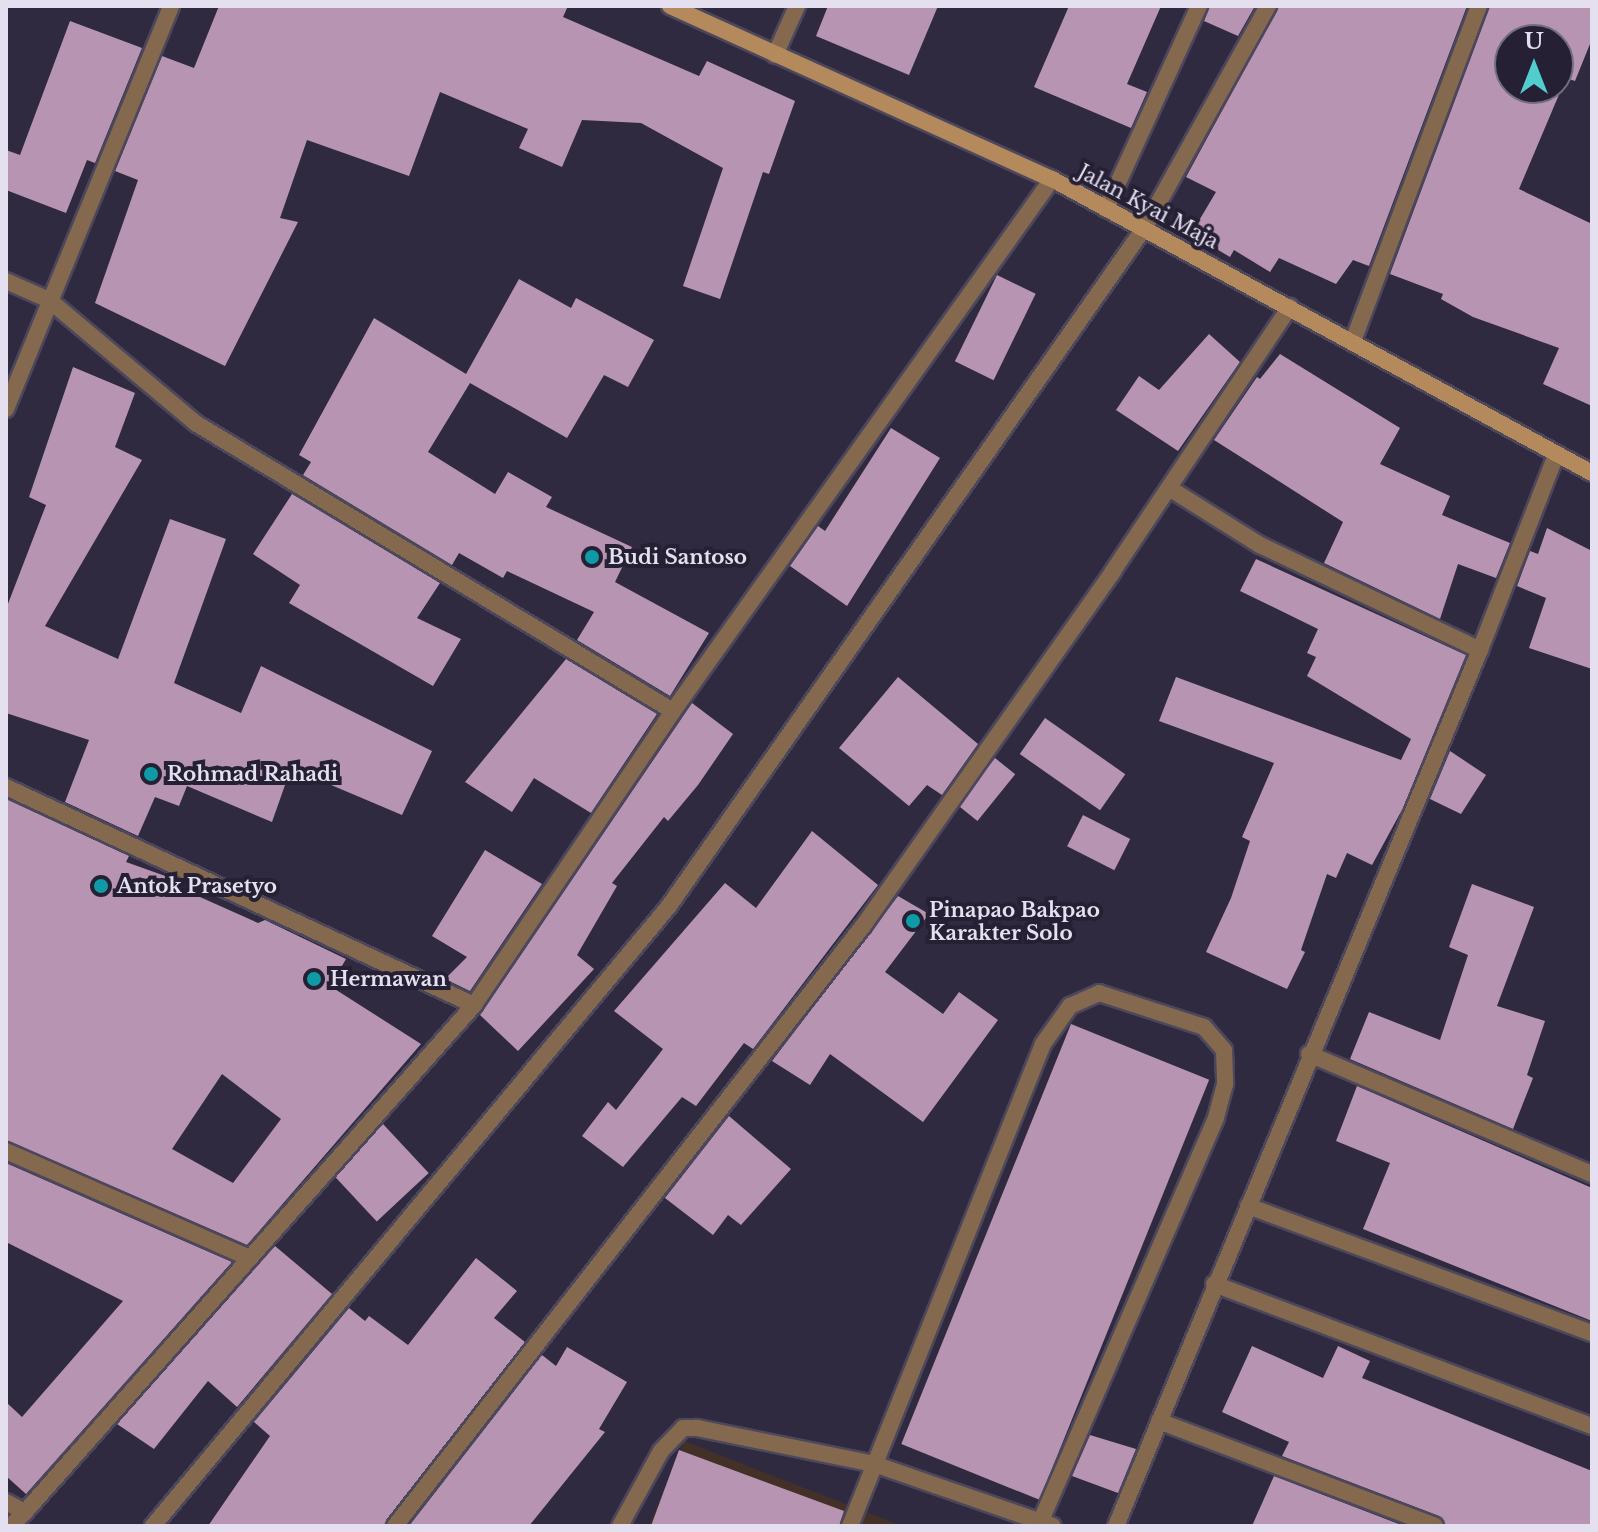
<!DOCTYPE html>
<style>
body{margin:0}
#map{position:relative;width:1598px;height:1532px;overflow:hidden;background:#302a40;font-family:"Libre Baskerville",serif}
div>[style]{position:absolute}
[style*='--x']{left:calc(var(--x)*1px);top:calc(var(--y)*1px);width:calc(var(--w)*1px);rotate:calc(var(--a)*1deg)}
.commercial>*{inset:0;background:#433128}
.building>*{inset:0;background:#b795b2;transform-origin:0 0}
.roads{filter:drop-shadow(2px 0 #4d475c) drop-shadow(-2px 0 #4d475c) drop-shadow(0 2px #4d475c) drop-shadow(0 -2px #4d475c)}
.service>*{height:16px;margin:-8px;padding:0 8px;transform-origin:8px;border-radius:8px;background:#84694e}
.minor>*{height:16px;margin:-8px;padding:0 8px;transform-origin:8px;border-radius:8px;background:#84694e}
.tertiary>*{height:16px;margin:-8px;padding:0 8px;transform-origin:8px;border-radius:8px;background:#84694e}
.secondary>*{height:16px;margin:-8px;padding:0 8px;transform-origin:8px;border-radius:8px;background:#b48a5d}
.dots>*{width:22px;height:22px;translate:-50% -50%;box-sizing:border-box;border:4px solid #262035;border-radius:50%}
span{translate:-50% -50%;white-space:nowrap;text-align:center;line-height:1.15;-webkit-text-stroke:8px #262035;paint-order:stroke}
.street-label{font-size:20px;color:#e4e0ef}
.poi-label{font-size:20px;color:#e4e0ef;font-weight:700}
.left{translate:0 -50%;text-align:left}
.frame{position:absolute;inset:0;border:8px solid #e4e0ef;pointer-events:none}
.north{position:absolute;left:1494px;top:24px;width:80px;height:80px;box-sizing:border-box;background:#262035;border:2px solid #726d7f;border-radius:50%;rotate:0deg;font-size:22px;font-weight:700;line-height:32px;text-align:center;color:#e4e0ef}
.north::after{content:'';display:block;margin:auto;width:28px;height:36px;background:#52cdce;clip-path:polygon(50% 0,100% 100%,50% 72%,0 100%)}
</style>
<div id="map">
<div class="commercial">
<i style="clip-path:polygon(684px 1441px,902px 1526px,649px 1526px)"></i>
</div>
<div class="building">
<i style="clip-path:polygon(219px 6px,568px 6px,563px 17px,699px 76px,707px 61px,795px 101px,769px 174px,763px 172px,720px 299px,683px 286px,723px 168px,641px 123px,582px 120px,562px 167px,519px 148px,528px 129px,440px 92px,409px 176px,307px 140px,280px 218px,298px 222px,225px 366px,95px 303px,138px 180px,115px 171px,162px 56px,194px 68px)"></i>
<i style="clip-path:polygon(828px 6px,938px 6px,909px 75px,816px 36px)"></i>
<i style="clip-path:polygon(1069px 6px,1161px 6px,1127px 84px,1147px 92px,1131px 128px,1034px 87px)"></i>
<i style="clip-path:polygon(1210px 6px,1255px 6px,1238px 36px,1204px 21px)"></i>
<i style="clip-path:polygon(1279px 6px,1467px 6px,1369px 266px,1353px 260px,1336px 284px,1279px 258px,1270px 272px,1234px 250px,1230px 257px,1191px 234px,1216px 192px,1186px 177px)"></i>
<i style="clip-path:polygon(evenodd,1490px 6px,1592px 6px,1592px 39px,1575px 81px,1566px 78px,1519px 189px,1592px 224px,1592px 406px,1543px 384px,1559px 348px,1473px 317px,1441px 299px,1443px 294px,1390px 274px,1490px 6px,1510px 40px,1558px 40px,1558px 88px,1510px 88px,1510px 40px)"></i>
<i style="clip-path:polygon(70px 21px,142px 48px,95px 163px,87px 160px,66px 213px,6px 190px,6px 150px,20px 155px)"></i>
<i style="left:997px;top:275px;width:43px;height:96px;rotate:26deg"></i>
<i style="clip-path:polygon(519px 279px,571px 308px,576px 298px,654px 340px,628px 387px,604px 375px,567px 438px,470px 383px,428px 452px,495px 494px,508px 472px,552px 497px,546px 507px,632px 547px,615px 582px,709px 633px,670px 696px,577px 640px,594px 612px,507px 571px,503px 578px,459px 553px,452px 565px,303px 475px,311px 462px,299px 455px,374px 318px,466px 374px)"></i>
<i style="clip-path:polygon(1209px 334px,1240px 362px,1178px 451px,1116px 410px,1139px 376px,1159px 390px)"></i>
<i style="clip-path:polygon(1280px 354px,1400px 428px,1380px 464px,1450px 496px,1442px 515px,1510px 543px,1496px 578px,1458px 564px,1440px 619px,1324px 563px,1343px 522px,1214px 440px,1257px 377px,1260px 379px)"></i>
<i style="clip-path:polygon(73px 367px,135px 393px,115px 447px,142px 460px,45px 626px,118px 659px,170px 519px,226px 539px,174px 683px,241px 713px,261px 666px,432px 751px,402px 815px,291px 768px,272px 822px,187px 786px,179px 806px,155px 797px,138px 836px,65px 802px,89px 740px,6px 713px,6px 609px,46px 505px,29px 497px)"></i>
<i style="clip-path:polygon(891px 428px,940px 458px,847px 606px,790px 566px,818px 526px,825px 531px)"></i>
<i style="clip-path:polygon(292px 494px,440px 583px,417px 618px,461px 639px,433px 686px,289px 603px,300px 585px,253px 554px)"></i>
<i style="clip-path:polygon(1547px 528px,1592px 551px,1592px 669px,1529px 648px,1546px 598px,1517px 586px,1530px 551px,1538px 554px)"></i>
<i style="clip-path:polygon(1256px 559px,1466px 655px,1403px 808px,1372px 865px,1347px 853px,1336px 878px,1327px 874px,1301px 950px,1305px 952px,1287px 989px,1206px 952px,1231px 898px,1250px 841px,1242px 837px,1274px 763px,1159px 721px,1176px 677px,1401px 760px,1411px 739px,1307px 676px,1316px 657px,1307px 653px,1318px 629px,1240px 591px)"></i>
<i style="clip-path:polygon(566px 659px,657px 714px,591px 813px,534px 778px,512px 812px,465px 782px)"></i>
<i style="clip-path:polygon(898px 677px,978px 744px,942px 795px,927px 785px,909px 806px,839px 748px)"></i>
<i style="clip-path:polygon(692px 703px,733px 734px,698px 785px,668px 821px,664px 817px,612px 883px,617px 886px,577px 955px,594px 969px,518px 1051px,480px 1015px)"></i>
<i style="left:1045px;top:718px;width:98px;height:44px;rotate:35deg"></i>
<i style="clip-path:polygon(1450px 751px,1486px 775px,1461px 814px,1430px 799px)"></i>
<i style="left:995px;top:758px;width:26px;height:60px;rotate:39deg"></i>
<i style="clip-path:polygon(evenodd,6px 799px,129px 856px,126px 862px,182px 882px,182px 889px,258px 923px,265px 920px,346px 959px,330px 986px,421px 1044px,247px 1245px,6px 1140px,6px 799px,222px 1074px,281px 1119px,233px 1183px,172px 1149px,222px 1074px)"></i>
<i style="left:1083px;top:815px;width:53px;height:35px;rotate:27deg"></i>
<i style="clip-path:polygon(812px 831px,878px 885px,753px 1049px,744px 1043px,696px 1106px,682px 1097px,623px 1167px,582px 1136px,608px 1102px,616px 1110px,663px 1049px,614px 1011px,725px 883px,756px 908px)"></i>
<i style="clip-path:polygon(485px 850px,542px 884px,470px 991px,445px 979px,467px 957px,432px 936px)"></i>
<i style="clip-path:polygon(1472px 884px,1534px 907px,1497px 1006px,1545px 1021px,1527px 1075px,1533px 1078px,1513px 1129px,1350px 1059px,1369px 1012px,1440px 1040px,1468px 955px,1449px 947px)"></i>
<i style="clip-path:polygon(898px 896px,929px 914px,885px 972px,943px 1014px,959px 992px,998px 1020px,923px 1122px,830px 1054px,810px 1085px,772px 1061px)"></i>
<i style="left:1071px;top:1024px;width:149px;height:453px;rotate:22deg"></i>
<i style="clip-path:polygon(1357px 1086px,1592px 1188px,1592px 1321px,1363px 1229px,1390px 1163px,1336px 1141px)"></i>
<i style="clip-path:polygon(729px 1116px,791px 1169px,741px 1225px,728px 1215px,713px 1235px,665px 1198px)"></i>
<i style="left:383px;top:1124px;width:67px;height:71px;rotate:47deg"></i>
<i style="clip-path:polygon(6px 1163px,232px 1262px,26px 1494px,6px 1476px,6px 1402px,22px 1417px,123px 1301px,6px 1242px)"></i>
<i style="clip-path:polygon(275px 1246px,332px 1294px,237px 1407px,208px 1381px,154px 1449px,117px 1424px)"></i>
<i style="clip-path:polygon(476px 1258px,517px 1291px,494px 1318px,525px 1342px,384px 1526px,208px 1526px,270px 1436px,254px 1422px,349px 1308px,365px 1321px,369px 1316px,408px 1345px)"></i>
<i style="clip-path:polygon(1252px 1346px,1323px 1378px,1338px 1346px,1370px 1361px,1362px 1378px,1592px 1471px,1592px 1526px,1446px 1526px,1439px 1516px,1282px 1456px,1289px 1442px,1222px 1412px)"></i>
<i style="clip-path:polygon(567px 1347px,627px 1382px,599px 1429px,605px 1432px,529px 1526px,409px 1526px,542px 1355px,556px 1366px)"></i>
<i style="clip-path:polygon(1090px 1435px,1136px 1449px,1118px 1493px,1072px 1476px)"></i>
<i style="clip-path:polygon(679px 1450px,844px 1511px,839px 1526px,651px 1526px)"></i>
<i style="clip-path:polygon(1274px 1476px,1404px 1526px,1252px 1526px)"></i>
</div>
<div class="roads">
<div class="service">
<i style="--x:620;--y:1526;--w:85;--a:-61.3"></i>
<i style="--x:661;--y:1451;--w:32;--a:-46"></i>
<i style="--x:683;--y:1428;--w:14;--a:0"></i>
<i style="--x:697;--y:1428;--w:181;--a:11.5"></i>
<i style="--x:874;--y:1464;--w:189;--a:19.1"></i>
<i style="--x:850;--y:1526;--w:519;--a:-68.18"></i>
<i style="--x:1043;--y:1044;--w:47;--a:-54.6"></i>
<i style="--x:1070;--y:1006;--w:32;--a:-24"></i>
<i style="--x:1099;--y:993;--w:110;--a:17.9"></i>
<i style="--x:1204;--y:1027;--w:30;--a:49"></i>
<i style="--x:1224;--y:1050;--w:34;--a:88"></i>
<i style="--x:1225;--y:1084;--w:35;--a:105"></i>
<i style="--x:1216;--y:1118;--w:441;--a:113.5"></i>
</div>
<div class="minor">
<i style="--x:775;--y:55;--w:54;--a:-65.8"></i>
<i style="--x:1106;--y:209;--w:223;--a:-65.4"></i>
<i style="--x:6;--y:281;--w:47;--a:23.8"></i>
<i style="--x:49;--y:300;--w:193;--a:40"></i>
<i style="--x:197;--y:424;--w:556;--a:31.09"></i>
<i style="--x:1353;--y:341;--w:358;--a:-69.4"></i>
<i style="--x:6;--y:409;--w:435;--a:-67.7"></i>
<i style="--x:1169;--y:488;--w:107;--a:32.1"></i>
<i style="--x:1260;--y:545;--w:244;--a:25.5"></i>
<i style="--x:6;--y:787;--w:516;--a:24.98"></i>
<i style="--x:1309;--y:1054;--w:307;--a:23"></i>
<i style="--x:6;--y:1151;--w:264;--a:23.7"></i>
<i style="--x:1248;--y:1206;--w:367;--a:20.3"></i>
<i style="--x:1214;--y:1284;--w:404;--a:20.6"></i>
<i style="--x:1159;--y:1421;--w:295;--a:20.8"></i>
<i style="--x:6;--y:1502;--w:21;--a:28"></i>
<i style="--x:25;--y:1512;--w:20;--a:135"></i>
<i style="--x:25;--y:1512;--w:677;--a:-48.47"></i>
<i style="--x:474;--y:1005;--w:355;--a:-55.9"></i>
<i style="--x:673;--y:711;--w:653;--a:-54.53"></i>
<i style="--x:153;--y:1526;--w:807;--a:-50.23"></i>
<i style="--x:669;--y:906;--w:829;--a:-54.97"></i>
<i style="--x:1145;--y:227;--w:253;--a:-60.9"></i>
<i style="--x:395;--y:1526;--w:761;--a:-52.05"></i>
<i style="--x:863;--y:926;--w:434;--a:-54.8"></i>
<i style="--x:1113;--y:571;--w:318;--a:-56.2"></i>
</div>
<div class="tertiary">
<i style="--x:1116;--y:1526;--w:949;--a:-67.44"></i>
<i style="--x:1480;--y:650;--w:209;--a:-68.7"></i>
</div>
<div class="secondary">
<i style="--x:670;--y:6;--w:419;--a:24.4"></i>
<i style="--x:1052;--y:179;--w:615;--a:28.57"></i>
</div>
</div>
<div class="dots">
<i style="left:592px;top:557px;background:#0f9aa8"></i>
<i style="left:151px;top:774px;background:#0f9aa8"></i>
<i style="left:101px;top:886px;background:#0f9aa8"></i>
<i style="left:913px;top:921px;background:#0f9aa8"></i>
<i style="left:314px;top:979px;background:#0f9aa8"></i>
</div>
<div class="street-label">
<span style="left:1148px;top:207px;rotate:28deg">Jalan Kyai Maja</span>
</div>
<div class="poi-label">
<span class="left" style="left:608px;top:557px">Budi Santoso</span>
<span class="left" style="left:167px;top:774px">Rohmad Rahadi</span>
<span class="left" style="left:117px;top:886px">Antok Prasetyo</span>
<span class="left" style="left:929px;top:922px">Pinapao Bakpao<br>Karakter Solo</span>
<span class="left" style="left:330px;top:979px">Hermawan</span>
</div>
<div class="frame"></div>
<div class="north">U</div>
</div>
